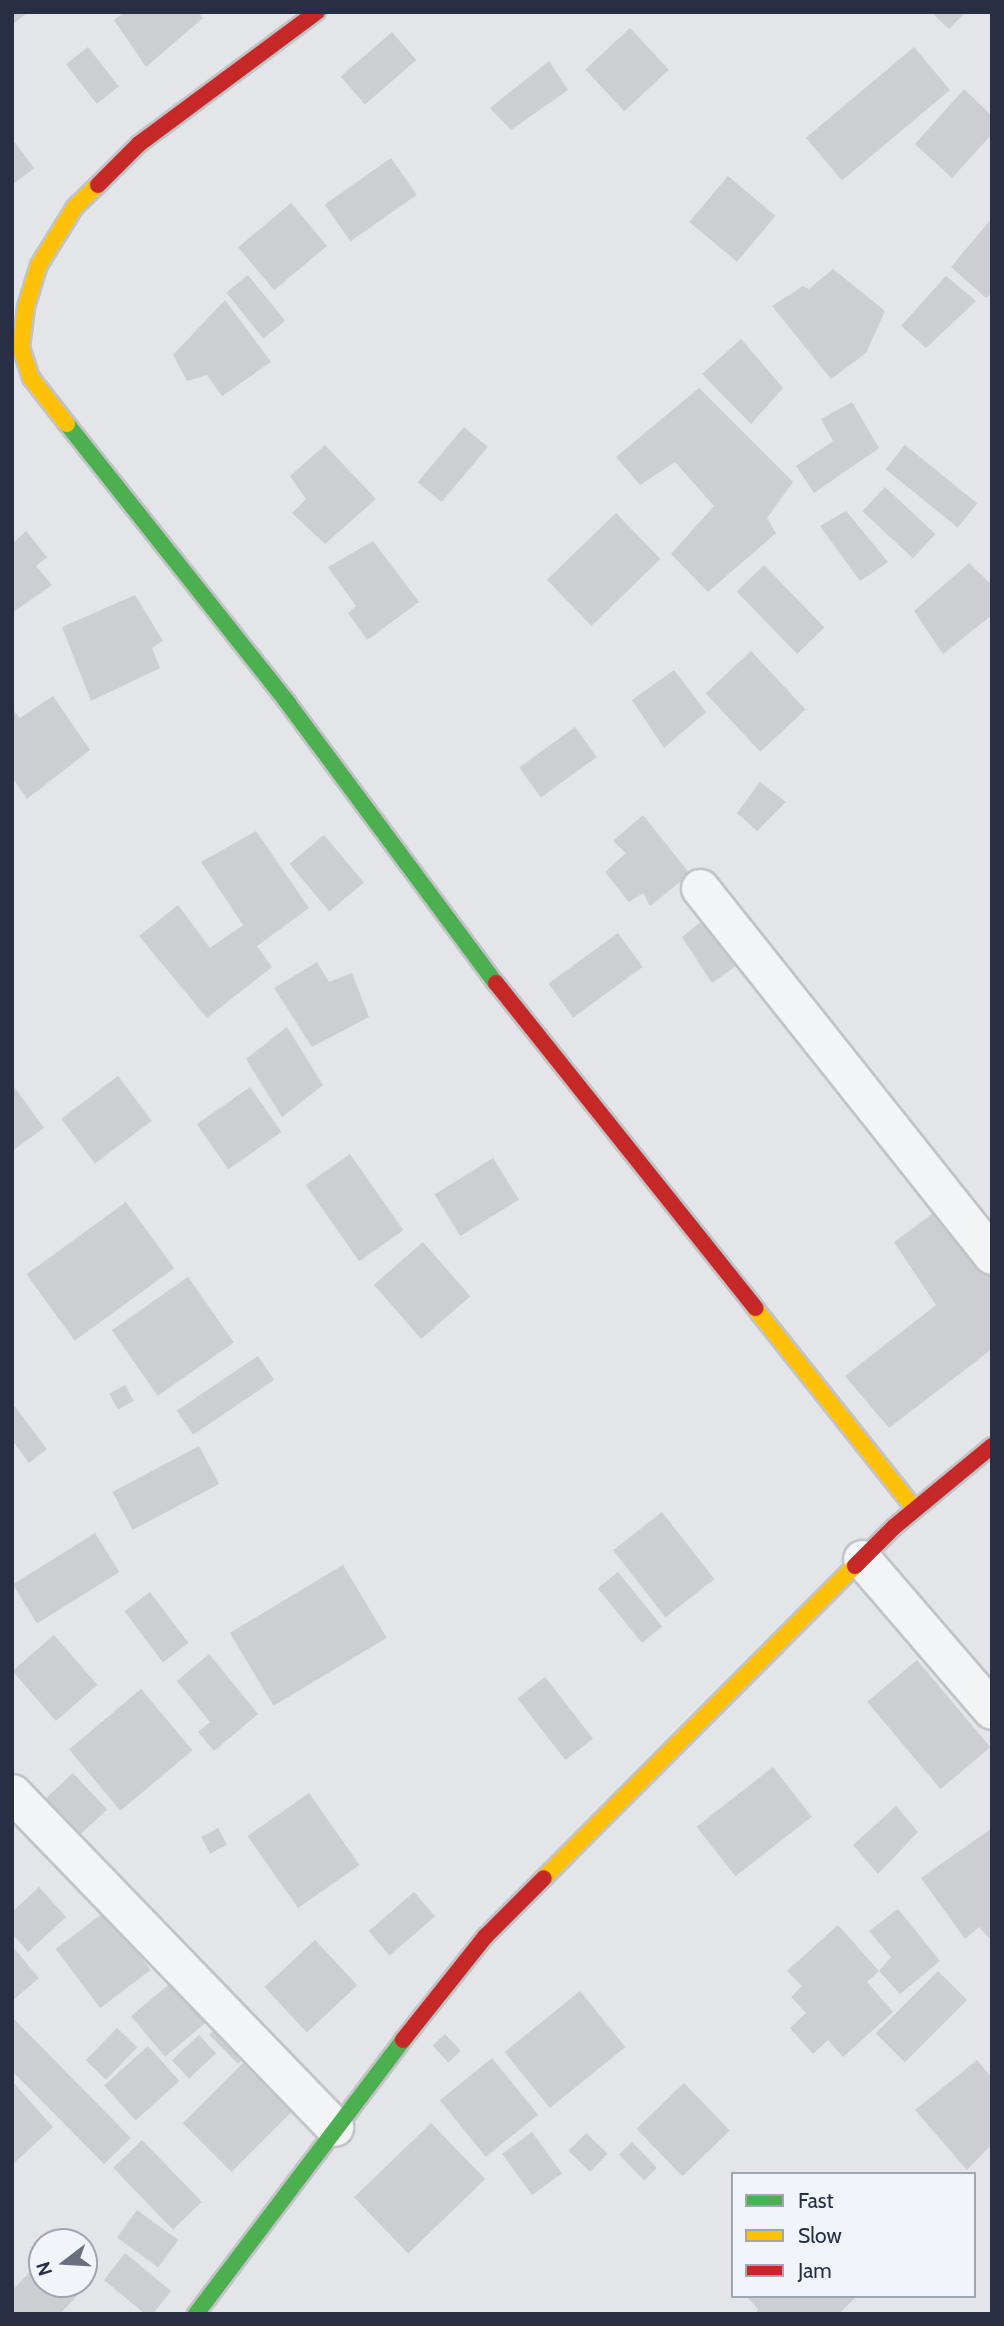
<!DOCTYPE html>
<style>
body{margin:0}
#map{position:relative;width:1004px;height:2326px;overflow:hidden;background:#e3e5e9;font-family:Cabin,sans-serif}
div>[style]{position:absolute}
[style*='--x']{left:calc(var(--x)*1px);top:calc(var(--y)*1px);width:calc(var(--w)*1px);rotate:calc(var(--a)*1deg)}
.building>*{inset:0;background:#ccced2;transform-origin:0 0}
.roads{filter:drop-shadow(2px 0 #c1c3c7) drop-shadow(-2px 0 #c1c3c7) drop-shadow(0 2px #c1c3c7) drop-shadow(0 -2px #c1c3c7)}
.street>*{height:37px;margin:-18.5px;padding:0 18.5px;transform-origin:18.5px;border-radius:18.5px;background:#f3f4f6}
.fast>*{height:16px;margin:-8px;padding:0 8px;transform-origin:8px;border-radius:8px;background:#4caf50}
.slow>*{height:16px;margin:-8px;padding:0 8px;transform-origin:8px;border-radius:8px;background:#ffc107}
.jam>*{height:16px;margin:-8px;padding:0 8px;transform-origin:8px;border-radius:8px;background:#c62828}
span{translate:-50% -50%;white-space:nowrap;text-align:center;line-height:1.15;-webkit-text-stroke:6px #f1f4f8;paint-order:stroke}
.frame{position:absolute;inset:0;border:14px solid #282f45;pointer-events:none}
.legend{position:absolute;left:731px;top:2172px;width:245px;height:126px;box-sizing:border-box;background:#f1f4f8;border:2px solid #a1a5b0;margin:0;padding:9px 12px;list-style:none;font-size:21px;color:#282f45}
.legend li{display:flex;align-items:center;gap:14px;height:35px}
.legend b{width:35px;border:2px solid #a1a5b0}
.north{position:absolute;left:28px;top:2228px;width:70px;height:70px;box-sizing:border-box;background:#f1f4f8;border:2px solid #a1a5b0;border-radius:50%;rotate:253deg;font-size:19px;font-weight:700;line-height:28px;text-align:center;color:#282f45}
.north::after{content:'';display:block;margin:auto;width:24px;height:32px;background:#696f7e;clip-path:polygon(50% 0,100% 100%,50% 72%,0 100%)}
</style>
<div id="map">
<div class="building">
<i style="clip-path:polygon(12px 12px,28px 12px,12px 25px)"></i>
<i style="clip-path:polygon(125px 12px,198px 12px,203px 18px,146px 67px,114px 20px)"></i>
<i style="clip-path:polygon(931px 12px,966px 12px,949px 29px)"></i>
<i style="left:630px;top:28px;width:57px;height:61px;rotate:47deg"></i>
<i style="left:392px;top:32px;width:37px;height:68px;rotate:49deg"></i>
<i style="left:88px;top:47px;width:50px;height:28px;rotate:52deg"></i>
<i style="left:914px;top:47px;width:56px;height:141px;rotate:50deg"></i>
<i style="clip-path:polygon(549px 61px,568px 90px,511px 130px,490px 108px)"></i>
<i style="clip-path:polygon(964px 89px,992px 116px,992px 134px,952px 178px,915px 144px)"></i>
<i style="clip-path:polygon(12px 139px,34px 168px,12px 185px)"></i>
<i style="left:391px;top:158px;width:45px;height:81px;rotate:55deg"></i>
<i style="left:728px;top:176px;width:62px;height:60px;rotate:40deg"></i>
<i style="left:291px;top:203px;width:56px;height:69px;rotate:50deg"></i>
<i style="clip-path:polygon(992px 218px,992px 293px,986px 298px,951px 267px)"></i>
<i style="clip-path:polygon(833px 269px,885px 311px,866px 353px,831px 379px,772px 306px,803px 286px,809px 289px)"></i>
<i style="left:248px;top:275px;width:59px;height:28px;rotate:51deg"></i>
<i style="clip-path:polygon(946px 276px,976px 301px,926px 348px,901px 326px)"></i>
<i style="clip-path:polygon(225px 300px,271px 362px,222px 396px,207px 375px,187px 381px,173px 355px)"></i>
<i style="clip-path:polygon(741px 339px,783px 388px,751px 424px,702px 374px)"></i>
<i style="clip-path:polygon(699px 388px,793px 482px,767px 518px,776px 533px,708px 592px,671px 554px,714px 506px,675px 462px,640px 485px,616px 457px)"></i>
<i style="clip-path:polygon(852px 402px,879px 448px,814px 493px,796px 466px,833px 441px,821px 419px)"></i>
<i style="left:464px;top:427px;width:31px;height:72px;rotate:40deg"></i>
<i style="clip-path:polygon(325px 445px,376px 499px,325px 544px,292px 513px,306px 499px,290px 476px)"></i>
<i style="left:905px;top:445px;width:93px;height:31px;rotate:39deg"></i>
<i style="left:885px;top:487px;width:69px;height:33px;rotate:43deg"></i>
<i style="clip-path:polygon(846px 511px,888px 562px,860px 581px,820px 526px)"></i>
<i style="left:616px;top:513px;width:64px;height:96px;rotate:46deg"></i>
<i style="clip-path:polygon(26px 531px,47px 557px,36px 566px,52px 585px,12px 613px,12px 544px)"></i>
<i style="clip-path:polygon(373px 541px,419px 602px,367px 640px,348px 613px,356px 606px,328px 567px)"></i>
<i style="clip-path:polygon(969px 563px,992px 585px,992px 615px,943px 654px,914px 611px)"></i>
<i style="left:764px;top:565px;width:87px;height:38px;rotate:46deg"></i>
<i style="clip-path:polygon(135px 595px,163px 641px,152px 648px,160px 668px,91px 701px,62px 627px)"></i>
<i style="left:751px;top:651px;width:80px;height:62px;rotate:47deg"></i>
<i style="clip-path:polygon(674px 670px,706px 712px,664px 748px,632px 700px)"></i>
<i style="clip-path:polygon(53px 696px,90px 750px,27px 799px,12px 777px,12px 709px,20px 718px)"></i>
<i style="left:575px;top:727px;width:37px;height:69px;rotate:54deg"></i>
<i style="clip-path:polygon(760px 782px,786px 802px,757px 831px,737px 813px)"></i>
<i style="clip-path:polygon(643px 815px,690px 874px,650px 906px,643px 893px,629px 902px,605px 872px,626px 853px,613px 841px)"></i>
<i style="clip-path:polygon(256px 831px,309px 908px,257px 946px,272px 967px,207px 1018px,139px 936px,178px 905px,210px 948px,243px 925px,201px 862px)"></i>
<i style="left:324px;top:835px;width:62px;height:45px;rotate:50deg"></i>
<i style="clip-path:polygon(723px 904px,760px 949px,712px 983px,682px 937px)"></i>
<i style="left:618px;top:933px;width:42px;height:86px;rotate:54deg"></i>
<i style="clip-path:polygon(317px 962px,329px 982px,352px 973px,369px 1017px,312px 1047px,274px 988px)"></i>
<i style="clip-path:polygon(287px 1027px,323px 1085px,282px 1117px,246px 1059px)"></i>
<i style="left:118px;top:1076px;width:56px;height:71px;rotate:53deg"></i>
<i style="clip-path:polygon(12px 1084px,44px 1128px,12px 1151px)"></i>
<i style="left:250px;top:1087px;width:55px;height:65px;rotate:55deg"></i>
<i style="left:350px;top:1154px;width:93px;height:54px;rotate:55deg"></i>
<i style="left:493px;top:1158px;width:49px;height:69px;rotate:58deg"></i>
<i style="clip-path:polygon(958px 1195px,992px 1239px,992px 1349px,889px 1428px,845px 1376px,936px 1305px,894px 1242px)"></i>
<i style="left:126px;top:1202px;width:82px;height:123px;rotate:54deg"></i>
<i style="left:423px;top:1242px;width:72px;height:65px;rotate:49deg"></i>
<i style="left:188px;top:1277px;width:80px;height:93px;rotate:55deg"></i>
<i style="left:258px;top:1356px;width:29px;height:98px;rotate:56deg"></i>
<i style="left:125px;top:1385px;width:18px;height:18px;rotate:61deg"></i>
<i style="clip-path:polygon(12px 1403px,47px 1449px,29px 1463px,12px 1440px)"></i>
<i style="left:199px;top:1446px;width:43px;height:98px;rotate:62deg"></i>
<i style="left:662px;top:1512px;width:85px;height:62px;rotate:52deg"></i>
<i style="left:95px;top:1533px;width:46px;height:97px;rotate:58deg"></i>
<i style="left:343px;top:1565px;width:85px;height:132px;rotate:59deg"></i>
<i style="left:618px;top:1572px;width:70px;height:26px;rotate:51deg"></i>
<i style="left:150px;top:1592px;width:64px;height:32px;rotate:53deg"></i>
<i style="left:54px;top:1635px;width:66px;height:55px;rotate:49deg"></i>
<i style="clip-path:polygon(209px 1654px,258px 1714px,214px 1751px,198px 1732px,210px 1722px,177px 1681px)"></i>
<i style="left:917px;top:1660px;width:114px;height:65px;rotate:50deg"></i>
<i style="left:545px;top:1677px;width:78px;height:35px;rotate:52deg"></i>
<i style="left:141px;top:1689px;width:80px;height:94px;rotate:50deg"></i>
<i style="left:773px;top:1767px;width:63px;height:97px;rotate:52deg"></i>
<i style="left:73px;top:1773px;width:50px;height:40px;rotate:47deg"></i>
<i style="left:309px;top:1793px;width:88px;height:75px;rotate:55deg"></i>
<i style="clip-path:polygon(896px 1806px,918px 1832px,878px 1874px,853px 1845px)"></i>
<i style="left:218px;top:1828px;width:19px;height:19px;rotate:62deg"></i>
<i style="clip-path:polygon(992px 1828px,992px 1941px,979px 1927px,965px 1939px,921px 1878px)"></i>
<i style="clip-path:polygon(39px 1887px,66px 1917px,28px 1952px,12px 1933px,12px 1912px)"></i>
<i style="left:414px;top:1892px;width:32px;height:60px;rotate:49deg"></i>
<i style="clip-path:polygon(898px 1909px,940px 1961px,900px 1994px,879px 1971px,891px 1957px,869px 1931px)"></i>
<i style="left:106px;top:1911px;width:74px;height:63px;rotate:53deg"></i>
<i style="clip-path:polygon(838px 1925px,879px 1971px,867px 1982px,893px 2012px,843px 2057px,828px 2040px,813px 2054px,790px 2028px,806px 2013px,791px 1997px,802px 1986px,787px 1971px)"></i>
<i style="left:315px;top:1940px;width:62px;height:69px;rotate:47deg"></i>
<i style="clip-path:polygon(12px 1946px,39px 1978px,12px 2001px)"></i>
<i style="left:938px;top:1971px;width:41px;height:88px;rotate:45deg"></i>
<i style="left:180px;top:1975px;width:53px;height:64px;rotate:50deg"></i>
<i style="left:580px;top:1991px;width:72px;height:97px;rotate:51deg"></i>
<i style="clip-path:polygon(12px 2017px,131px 2138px,104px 2164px,12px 2071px)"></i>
<i style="left:224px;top:2020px;width:41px;height:21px;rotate:45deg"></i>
<i style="left:117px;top:2028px;width:28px;height:45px;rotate:44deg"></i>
<i style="left:445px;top:2034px;width:23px;height:17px;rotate:47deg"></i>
<i style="left:199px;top:2035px;width:25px;height:37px;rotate:47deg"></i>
<i style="left:148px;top:2046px;width:47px;height:59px;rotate:48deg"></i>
<i style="left:250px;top:2056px;width:69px;height:95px;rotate:45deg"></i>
<i style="left:492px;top:2058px;width:73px;height:67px;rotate:51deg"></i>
<i style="clip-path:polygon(977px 2060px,992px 2078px,992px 2144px,967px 2170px,915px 2110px)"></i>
<i style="clip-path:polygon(12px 2081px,53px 2127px,12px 2165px)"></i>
<i style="left:684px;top:2083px;width:66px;height:66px;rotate:46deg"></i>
<i style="left:431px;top:2123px;width:78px;height:107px;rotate:46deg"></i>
<i style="left:532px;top:2132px;width:51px;height:37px;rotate:54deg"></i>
<i style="left:586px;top:2133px;width:30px;height:25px;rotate:44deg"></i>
<i style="left:142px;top:2140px;width:86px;height:40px;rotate:46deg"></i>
<i style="left:632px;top:2142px;width:36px;height:18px;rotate:46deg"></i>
<i style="left:137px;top:2210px;width:51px;height:34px;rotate:36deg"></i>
<i style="clip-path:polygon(125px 2253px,171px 2291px,153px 2314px,145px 2314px,104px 2280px)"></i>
<i style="clip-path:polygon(42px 2259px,42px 2284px,84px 2284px,84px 2279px,89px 2283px,60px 2314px,12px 2314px,12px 2291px)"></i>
<i style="clip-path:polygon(746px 2296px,857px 2296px,839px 2314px,756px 2314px,758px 2309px)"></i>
</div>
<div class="roads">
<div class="street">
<i style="--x:700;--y:888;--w:469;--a:51.5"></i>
<i style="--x:862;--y:1559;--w:199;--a:49.3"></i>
<i style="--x:12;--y:1793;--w:464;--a:46"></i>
</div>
<div class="fast">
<i style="--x:67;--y:424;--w:355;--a:51.6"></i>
<i style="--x:287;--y:702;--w:350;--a:53.4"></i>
<i style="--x:196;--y:2314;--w:343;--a:-52.9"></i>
</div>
<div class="slow">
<i style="--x:67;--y:424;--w:58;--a:-128"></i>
<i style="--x:31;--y:378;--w:32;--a:-108"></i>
<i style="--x:21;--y:348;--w:41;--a:-83"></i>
<i style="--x:26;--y:307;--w:44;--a:-72.8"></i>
<i style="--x:39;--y:265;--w:68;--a:-58.2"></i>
<i style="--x:75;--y:207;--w:32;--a:-44"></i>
<i style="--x:755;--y:1308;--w:257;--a:51.5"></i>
<i style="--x:544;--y:1878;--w:441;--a:-45.1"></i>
</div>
<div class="jam">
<i style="--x:98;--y:185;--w:58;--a:-45"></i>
<i style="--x:139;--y:144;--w:222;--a:-36.6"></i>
<i style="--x:496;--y:983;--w:416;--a:51.4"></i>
<i style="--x:855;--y:1566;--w:55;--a:-45"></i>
<i style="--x:894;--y:1527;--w:127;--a:-39.6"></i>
<i style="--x:403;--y:2040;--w:132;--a:-51.5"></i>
<i style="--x:485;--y:1937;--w:83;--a:-45"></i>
</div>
</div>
<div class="frame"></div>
<ul class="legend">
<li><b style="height:9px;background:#4caf50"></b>Fast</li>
<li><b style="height:9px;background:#ffc107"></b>Slow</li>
<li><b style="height:9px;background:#c62828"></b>Jam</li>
</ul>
<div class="north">N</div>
</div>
